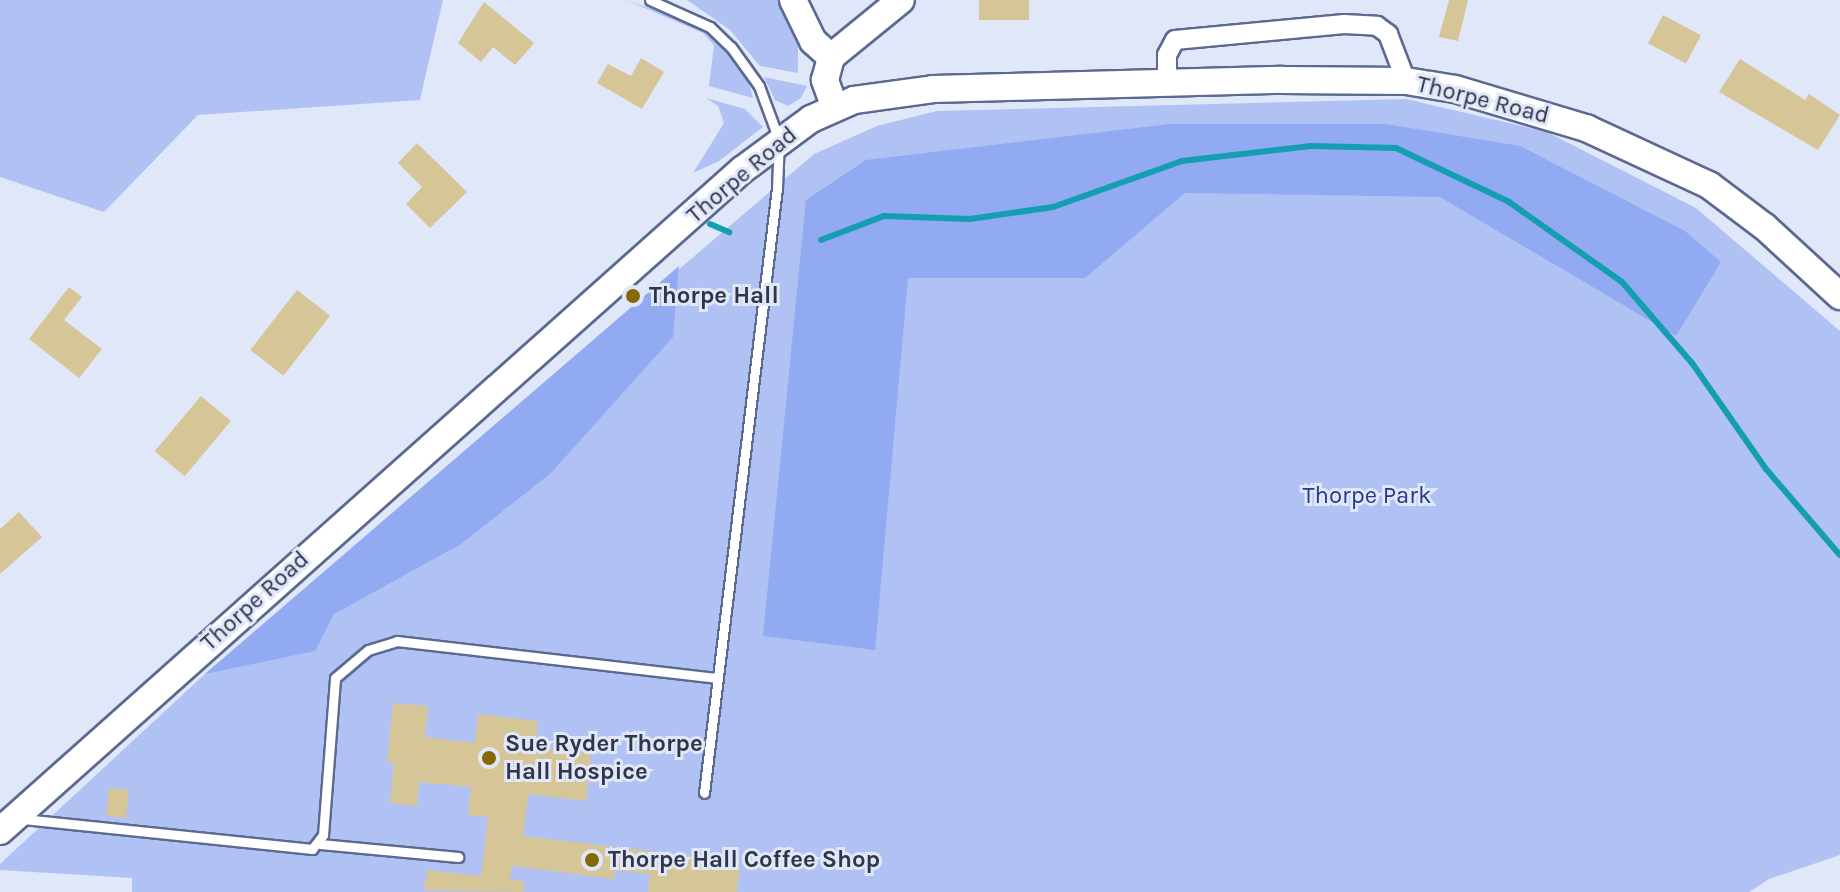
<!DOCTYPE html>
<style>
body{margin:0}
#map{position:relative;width:1840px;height:892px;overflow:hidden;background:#e0e7f9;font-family:Karla,sans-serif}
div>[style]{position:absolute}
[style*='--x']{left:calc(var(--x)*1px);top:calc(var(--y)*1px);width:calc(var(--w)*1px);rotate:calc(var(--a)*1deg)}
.green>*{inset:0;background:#b0c2f4}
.forest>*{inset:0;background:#91aaf1}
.stream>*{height:6px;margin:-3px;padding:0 3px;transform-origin:3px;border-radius:3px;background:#149eb0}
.building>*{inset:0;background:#d6c597;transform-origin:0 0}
.roads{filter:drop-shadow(2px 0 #5c6990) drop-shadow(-2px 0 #5c6990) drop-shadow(0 2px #5c6990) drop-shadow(0 -2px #5c6990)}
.lane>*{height:9px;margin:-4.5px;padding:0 4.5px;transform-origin:4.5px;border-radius:4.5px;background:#fff}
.street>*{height:18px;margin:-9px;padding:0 9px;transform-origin:9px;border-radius:9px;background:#fff}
.secondary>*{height:26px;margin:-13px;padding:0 13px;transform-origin:13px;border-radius:13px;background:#fff}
.dots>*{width:22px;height:22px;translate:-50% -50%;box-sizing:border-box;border:4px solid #e0e7f9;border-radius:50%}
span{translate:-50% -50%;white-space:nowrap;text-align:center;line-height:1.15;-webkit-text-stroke:6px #e0e7f9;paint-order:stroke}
.street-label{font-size:24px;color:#303648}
.poi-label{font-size:24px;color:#303648;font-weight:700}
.left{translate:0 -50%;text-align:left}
.park-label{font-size:24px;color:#283a8c}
</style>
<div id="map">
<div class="green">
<i style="clip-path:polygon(0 0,443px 0,420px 100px,198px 115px,104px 212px,0 177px)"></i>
<i style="clip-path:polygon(626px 0,703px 27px,746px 71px,753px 98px,709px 86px,714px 45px,703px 33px)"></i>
<i style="clip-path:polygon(687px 0,779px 0,798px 43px,798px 73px,760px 66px,730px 30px)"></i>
<i style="clip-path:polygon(764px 77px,807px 86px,801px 98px,788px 106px,775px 100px)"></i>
<i style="clip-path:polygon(706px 98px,745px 109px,763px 127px,719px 161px,693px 173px,724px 123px,718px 106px)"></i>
<i style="clip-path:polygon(1406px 99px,1547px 132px,1696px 208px,1840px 331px,1840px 855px,1769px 879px,1749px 892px,132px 892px,132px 878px,0 870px,0 864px,205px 674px,814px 154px,877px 126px,937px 111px)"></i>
</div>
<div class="forest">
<i style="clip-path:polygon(1170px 124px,1386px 124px,1520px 146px,1685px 231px,1721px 262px,1676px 336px,1440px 197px,1185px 193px,1085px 278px,908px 278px,875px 650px,763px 636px,806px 200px,866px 160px)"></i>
<i style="clip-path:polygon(679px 266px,673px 337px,551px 473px,461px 544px,334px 614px,315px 651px,205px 674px)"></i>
</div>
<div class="stream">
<i style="--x:710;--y:224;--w:21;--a:23"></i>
<i style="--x:821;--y:240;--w:67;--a:-20.9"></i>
<i style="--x:884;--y:216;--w:86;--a:2"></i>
<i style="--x:970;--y:219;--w:84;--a:-8.2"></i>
<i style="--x:1053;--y:207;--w:137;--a:-19.6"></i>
<i style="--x:1182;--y:161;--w:130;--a:-6.6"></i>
<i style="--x:1311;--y:146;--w:85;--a:1.3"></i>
<i style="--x:1396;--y:148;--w:125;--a:25.5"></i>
<i style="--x:1509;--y:202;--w:138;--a:35.3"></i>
<i style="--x:1622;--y:282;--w:107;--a:49.2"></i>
<i style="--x:1692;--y:363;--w:129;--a:55.1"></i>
<i style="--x:1766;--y:469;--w:113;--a:49.3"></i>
</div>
<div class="building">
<i style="left:979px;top:0;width:50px;height:20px"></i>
<i style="clip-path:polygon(1449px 0,1468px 0,1458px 41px,1439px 37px)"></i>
<i style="clip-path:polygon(484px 2px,534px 43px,515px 65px,493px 47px,481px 62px,458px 43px)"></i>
<i style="left:1663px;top:15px;width:43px;height:32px;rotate:28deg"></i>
<i style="clip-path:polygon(641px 58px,664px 72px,642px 109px,597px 83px,608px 64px,631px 76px)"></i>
<i style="clip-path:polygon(1740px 59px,1805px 100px,1809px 94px,1840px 115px,1818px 150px,1719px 92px)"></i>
<i style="clip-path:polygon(417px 143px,467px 192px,430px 228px,406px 204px,422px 187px,398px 163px)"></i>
<i style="clip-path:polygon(69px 287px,82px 297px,64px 320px,102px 349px,79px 378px,29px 339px)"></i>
<i style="left:297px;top:290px;width:42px;height:76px;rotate:38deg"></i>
<i style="left:201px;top:396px;width:39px;height:72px;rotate:40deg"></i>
<i style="clip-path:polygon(19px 512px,42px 537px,0 574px,0 529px)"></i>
<i style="clip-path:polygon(393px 703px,428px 706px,425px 737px,475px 743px,478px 714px,538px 721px,535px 748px,591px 754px,586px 801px,528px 794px,523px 836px,740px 862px,737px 892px,648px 892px,650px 874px,615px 870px,614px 879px,512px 866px,510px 880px,524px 881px,523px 892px,424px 890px,427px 870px,481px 876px,488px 817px,468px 815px,471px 787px,419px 782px,417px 806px,390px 803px,394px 763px,387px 762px)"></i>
<i style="left:109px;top:788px;width:20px;height:28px;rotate:6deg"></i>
</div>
<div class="roads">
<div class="lane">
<i style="--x:650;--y:0;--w:66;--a:24.2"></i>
<i style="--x:710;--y:27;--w:29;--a:44"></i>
<i style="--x:731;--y:47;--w:48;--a:54.3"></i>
<i style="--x:759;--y:86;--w:58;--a:69.7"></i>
<i style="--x:779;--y:140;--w:48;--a:92.4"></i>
<i style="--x:777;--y:188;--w:609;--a:96.88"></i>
<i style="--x:23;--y:819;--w:291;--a:5.9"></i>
<i style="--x:312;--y:849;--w:18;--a:-52"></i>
<i style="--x:323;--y:835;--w:157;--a:-85.6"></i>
<i style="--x:335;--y:678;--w:43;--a:-40.3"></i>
<i style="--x:368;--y:650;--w:30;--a:-17"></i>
<i style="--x:397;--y:641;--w:323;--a:6.6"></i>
<i style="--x:320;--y:844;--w:139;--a:5.4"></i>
</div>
<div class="street">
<i style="--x:1167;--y:83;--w:28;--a:-90"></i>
<i style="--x:1167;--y:55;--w:17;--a:-62"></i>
<i style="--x:1175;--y:40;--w:170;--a:-5.4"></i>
<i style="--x:1344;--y:24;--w:33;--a:3"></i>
<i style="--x:1377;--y:26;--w:14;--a:36"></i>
<i style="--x:1388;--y:34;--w:50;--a:69"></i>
</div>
<div class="secondary">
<i style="--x:793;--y:0;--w:46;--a:64"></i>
<i style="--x:813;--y:41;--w:24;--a:42"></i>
<i style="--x:835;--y:108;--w:30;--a:-110"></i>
<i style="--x:825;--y:80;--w:24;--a:-75"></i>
<i style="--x:831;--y:57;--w:90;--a:-39.2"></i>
<i style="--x:0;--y:831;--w:994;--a:-41.7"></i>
<i style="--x:742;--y:170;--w:86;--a:-36.5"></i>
<i style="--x:811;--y:119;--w:47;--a:-23.8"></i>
<i style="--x:854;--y:100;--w:80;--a:-7.9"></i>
<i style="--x:933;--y:89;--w:349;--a:-1.5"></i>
<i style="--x:1282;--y:80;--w:124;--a:0.5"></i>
<i style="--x:1406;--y:81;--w:50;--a:9.3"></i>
<i style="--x:1455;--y:89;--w:137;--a:16.6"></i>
<i style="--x:1586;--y:128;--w:136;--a:24.9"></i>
<i style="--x:1709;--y:185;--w:70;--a:36.9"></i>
<i style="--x:1765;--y:227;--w:102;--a:42.6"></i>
</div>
</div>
<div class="dots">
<i style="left:633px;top:296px;background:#856803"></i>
<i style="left:489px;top:758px;background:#856803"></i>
<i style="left:592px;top:860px;background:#856803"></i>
</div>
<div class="street-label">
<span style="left:1483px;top:100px;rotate:14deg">Thorpe Road</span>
<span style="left:742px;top:175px;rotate:-40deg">Thorpe Road</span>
<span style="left:255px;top:601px;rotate:-42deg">Thorpe Road</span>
</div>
<div class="poi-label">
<span class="left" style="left:649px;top:296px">Thorpe Hall</span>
<span class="left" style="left:505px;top:758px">Sue Ryder Thorpe<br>Hall Hospice</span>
<span class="left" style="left:608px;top:860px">Thorpe Hall Coffee Shop</span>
</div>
<div class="park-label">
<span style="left:1367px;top:496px">Thorpe Park</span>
</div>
</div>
